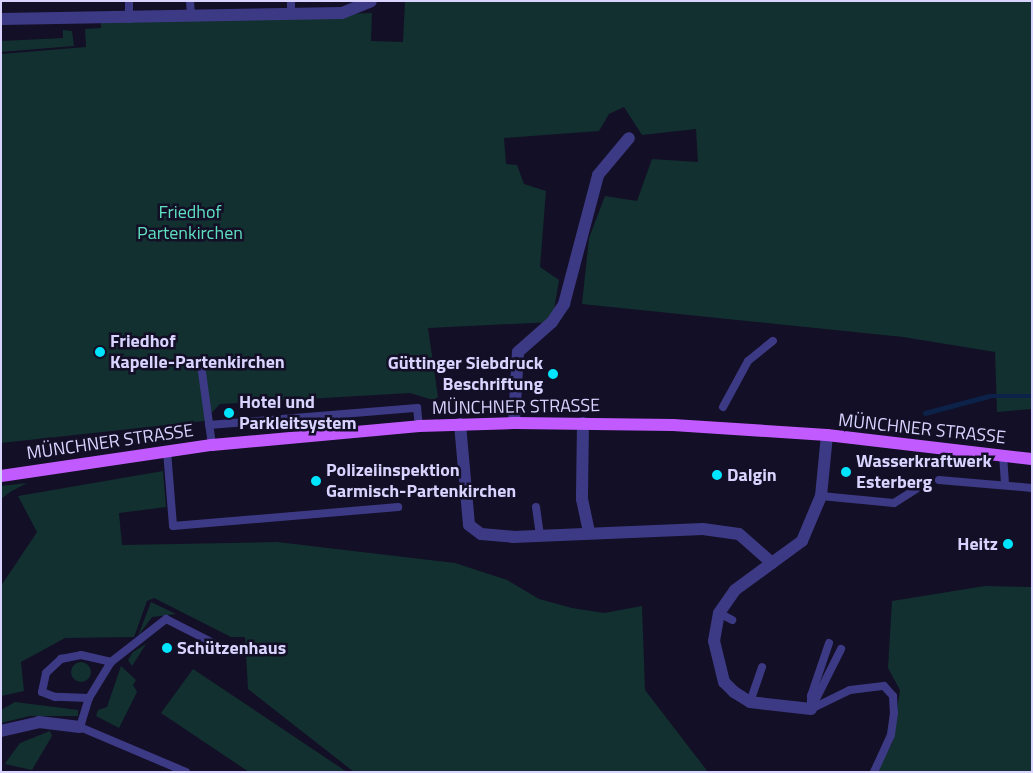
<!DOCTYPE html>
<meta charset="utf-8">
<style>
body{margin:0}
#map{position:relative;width:1033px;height:773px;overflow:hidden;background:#130f26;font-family:"Titillium Web",sans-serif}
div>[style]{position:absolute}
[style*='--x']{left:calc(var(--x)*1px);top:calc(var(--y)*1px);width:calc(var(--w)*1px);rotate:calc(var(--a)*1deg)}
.green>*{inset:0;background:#12302f}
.round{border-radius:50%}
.stream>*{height:4.5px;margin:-2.25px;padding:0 2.25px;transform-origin:2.25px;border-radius:2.25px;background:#0c2248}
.lane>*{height:8px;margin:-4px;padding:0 4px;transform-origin:4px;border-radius:4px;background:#3d3a85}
.street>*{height:12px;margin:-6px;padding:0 6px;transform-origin:6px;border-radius:6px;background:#3d3a85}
.primary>*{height:12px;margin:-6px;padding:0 6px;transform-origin:6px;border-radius:6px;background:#c25bff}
.dots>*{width:14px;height:14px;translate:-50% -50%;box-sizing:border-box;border:2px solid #130f26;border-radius:50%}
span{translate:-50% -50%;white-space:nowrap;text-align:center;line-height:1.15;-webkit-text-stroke:5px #130f26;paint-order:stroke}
.park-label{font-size:18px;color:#5fe0c0}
.poi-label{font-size:18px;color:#d9d4ff;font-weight:700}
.left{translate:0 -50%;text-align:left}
.right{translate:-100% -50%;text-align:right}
.street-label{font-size:18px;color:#d9d4ff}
.frame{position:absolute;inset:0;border:2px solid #d9d4ff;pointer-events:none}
</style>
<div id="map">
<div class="green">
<i style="clip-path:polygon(405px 1px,1032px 1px,1032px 409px,997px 412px,995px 352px,903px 337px,582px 304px,589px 238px,605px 196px,637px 201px,652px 159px,698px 162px,696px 129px,642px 135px,624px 107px,609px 114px,599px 131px,504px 138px,506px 164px,517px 165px,524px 184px,546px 191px,540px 267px,559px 280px,552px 322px,428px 328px,438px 397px,433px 400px,410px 393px,220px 404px,204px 421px,1px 443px,1px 54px,86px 47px,85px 29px,101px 28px,101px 23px,372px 13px,371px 41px,403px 42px)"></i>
<i style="clip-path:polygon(63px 30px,72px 31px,74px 46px,1px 52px,1px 41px,63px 38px)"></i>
<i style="clip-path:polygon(163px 471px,166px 507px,119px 513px,122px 545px,277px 542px,455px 563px,507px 580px,539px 599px,572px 608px,604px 613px,642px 606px,645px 690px,708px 772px,354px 772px,248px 689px,245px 637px,231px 637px,154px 598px,147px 601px,134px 637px,65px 638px,21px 662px,24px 691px,1px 696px,1px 586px,37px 532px,18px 496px)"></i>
<i style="clip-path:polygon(27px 483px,10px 492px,1px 499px,1px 486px)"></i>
<i style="clip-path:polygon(985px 586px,1032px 587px,1032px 772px,872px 772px,892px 744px,900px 690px,888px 668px,892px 601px)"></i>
<i style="clip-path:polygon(151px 602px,176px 614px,152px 617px,138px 636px)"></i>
<i style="clip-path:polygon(146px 644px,134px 663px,132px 666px,128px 660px,133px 652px)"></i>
<i class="round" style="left:71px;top:662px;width:20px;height:20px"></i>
<i style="clip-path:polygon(121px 666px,136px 680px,133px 685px,137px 692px,119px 728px,96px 716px,98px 710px,107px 707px)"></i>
<i style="clip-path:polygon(193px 669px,217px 685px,347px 772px,249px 772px,161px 713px)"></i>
<i style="clip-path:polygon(15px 702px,78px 710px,78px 716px,30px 716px,1px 723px,1px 710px)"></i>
<i style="clip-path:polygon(50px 731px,52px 736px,32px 770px,5px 764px,1px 769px,20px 743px)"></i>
</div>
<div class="stream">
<i style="--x:925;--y:413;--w:66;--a:-14.9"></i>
<i style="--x:989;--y:396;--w:43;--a:0"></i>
</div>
<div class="lane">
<i style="--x:129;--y:1;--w:18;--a:90"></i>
<i style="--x:190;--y:1;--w:13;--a:86"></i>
<i style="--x:291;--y:14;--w:13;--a:-90"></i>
<i style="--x:202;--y:372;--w:74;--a:82.2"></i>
<i style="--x:723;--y:407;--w:52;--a:-61.5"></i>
<i style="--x:748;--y:361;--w:32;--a:-39"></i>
<i style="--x:209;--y:425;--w:209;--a:-4.7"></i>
<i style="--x:417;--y:408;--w:18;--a:84"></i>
<i style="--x:167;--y:451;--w:75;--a:85.4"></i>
<i style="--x:173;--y:526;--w:226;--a:-4.8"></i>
<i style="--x:1003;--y:455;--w:28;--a:86"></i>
<i style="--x:939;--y:480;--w:93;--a:4.9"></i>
<i style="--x:821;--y:496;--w:73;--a:5.5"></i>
<i style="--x:894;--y:503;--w:26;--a:-32"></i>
<i style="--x:536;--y:507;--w:27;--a:82"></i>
<i style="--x:719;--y:613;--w:15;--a:28"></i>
<i style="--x:89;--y:698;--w:34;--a:-178"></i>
<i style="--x:55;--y:697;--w:14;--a:-159"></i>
<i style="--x:42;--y:692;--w:19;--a:-78"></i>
<i style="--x:46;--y:673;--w:21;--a:-43"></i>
<i style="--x:61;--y:659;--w:20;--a:-11"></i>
<i style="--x:81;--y:655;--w:31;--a:13"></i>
<i style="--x:750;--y:702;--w:37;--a:-71"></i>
<i style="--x:812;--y:707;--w:65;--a:-63.4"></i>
<i style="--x:811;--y:709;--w:43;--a:-26"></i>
<i style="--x:850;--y:690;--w:34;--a:-7"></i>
<i style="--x:884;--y:686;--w:13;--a:48"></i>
<i style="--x:893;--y:696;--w:17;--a:87"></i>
<i style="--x:894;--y:713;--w:22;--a:98"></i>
<i style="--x:891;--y:735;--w:41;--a:114.7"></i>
<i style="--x:811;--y:709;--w:13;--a:-90"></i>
<i style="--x:811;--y:696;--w:56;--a:-71.2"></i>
<i style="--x:186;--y:772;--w:115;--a:-157"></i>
<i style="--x:80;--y:727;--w:30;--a:-73"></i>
<i style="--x:89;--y:698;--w:42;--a:-58.6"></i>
<i style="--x:111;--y:662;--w:70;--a:-38"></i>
<i style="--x:166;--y:619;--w:73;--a:26.9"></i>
</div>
<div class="street">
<i style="--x:1;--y:19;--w:341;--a:-1"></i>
<i style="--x:342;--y:13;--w:31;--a:-22"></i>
<i style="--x:514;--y:423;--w:71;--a:-86.8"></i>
<i style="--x:518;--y:352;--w:45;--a:-41.4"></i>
<i style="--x:552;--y:322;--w:22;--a:-56"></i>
<i style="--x:564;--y:304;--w:133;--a:-75.2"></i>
<i style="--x:598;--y:175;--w:48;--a:-50"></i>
<i style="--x:583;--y:423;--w:76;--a:90.8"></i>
<i style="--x:582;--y:499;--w:34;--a:78"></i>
<i style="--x:460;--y:424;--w:101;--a:84.9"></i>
<i style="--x:469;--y:525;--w:15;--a:37"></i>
<i style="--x:481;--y:534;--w:32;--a:5"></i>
<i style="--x:513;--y:537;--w:190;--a:-2.4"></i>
<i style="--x:703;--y:529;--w:36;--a:8"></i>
<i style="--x:739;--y:534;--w:44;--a:41.3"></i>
<i style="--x:811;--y:709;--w:61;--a:-173.5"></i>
<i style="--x:750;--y:702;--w:19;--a:-148"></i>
<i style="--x:734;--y:692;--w:14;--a:-135"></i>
<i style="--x:724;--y:682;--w:42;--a:-103.7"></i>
<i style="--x:714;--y:641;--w:28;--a:-80"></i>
<i style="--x:719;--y:613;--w:28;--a:-55"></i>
<i style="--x:735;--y:590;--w:83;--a:-36.2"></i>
<i style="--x:802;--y:541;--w:49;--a:-67.1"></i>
<i style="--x:821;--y:496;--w:61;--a:-84.4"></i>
<i style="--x:1;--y:731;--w:39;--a:-13"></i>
<i style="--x:39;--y:722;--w:41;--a:7"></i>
</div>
<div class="primary">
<i style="--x:1;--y:476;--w:213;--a:-8.4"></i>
<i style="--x:212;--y:445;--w:208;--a:-5.2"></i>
<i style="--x:419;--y:426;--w:95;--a:-1.8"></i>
<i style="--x:514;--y:423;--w:159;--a:0.7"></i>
<i style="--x:673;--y:425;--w:154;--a:3.7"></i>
<i style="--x:827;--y:435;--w:206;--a:6.7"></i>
</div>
<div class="dots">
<i style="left:100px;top:352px;background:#00e5ff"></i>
<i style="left:553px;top:374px;background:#00e5ff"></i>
<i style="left:229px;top:413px;background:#00e5ff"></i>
<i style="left:846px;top:472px;background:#00e5ff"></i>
<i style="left:717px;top:475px;background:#00e5ff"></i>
<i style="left:316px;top:481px;background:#00e5ff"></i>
<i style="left:1008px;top:544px;background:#00e5ff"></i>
<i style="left:167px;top:648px;background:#00e5ff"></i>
</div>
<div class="park-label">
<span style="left:190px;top:223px">Friedhof<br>Partenkirchen</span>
</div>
<div class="poi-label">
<span class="left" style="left:110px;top:352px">Friedhof<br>Kapelle-Partenkirchen</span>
<span class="right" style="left:543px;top:374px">Güttinger Siebdruck<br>Beschriftung</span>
<span class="left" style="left:239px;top:413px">Hotel und<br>Parkleitsystem</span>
<span class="left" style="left:856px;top:472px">Wasserkraftwerk<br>Esterberg</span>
<span class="left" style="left:326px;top:481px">Polizeiinspektion<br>Garmisch-Partenkirchen</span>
<span class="left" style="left:727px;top:475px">Dalgin</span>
<span class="right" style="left:998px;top:544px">Heitz</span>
<span class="left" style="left:177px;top:648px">Schützenhaus</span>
</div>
<div class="street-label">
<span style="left:516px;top:407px;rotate:-1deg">MÜNCHNER STRASSE</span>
<span style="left:922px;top:429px;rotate:6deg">MÜNCHNER STRASSE</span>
<span style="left:110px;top:442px;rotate:-8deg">MÜNCHNER STRASSE</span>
</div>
<div class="frame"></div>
</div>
